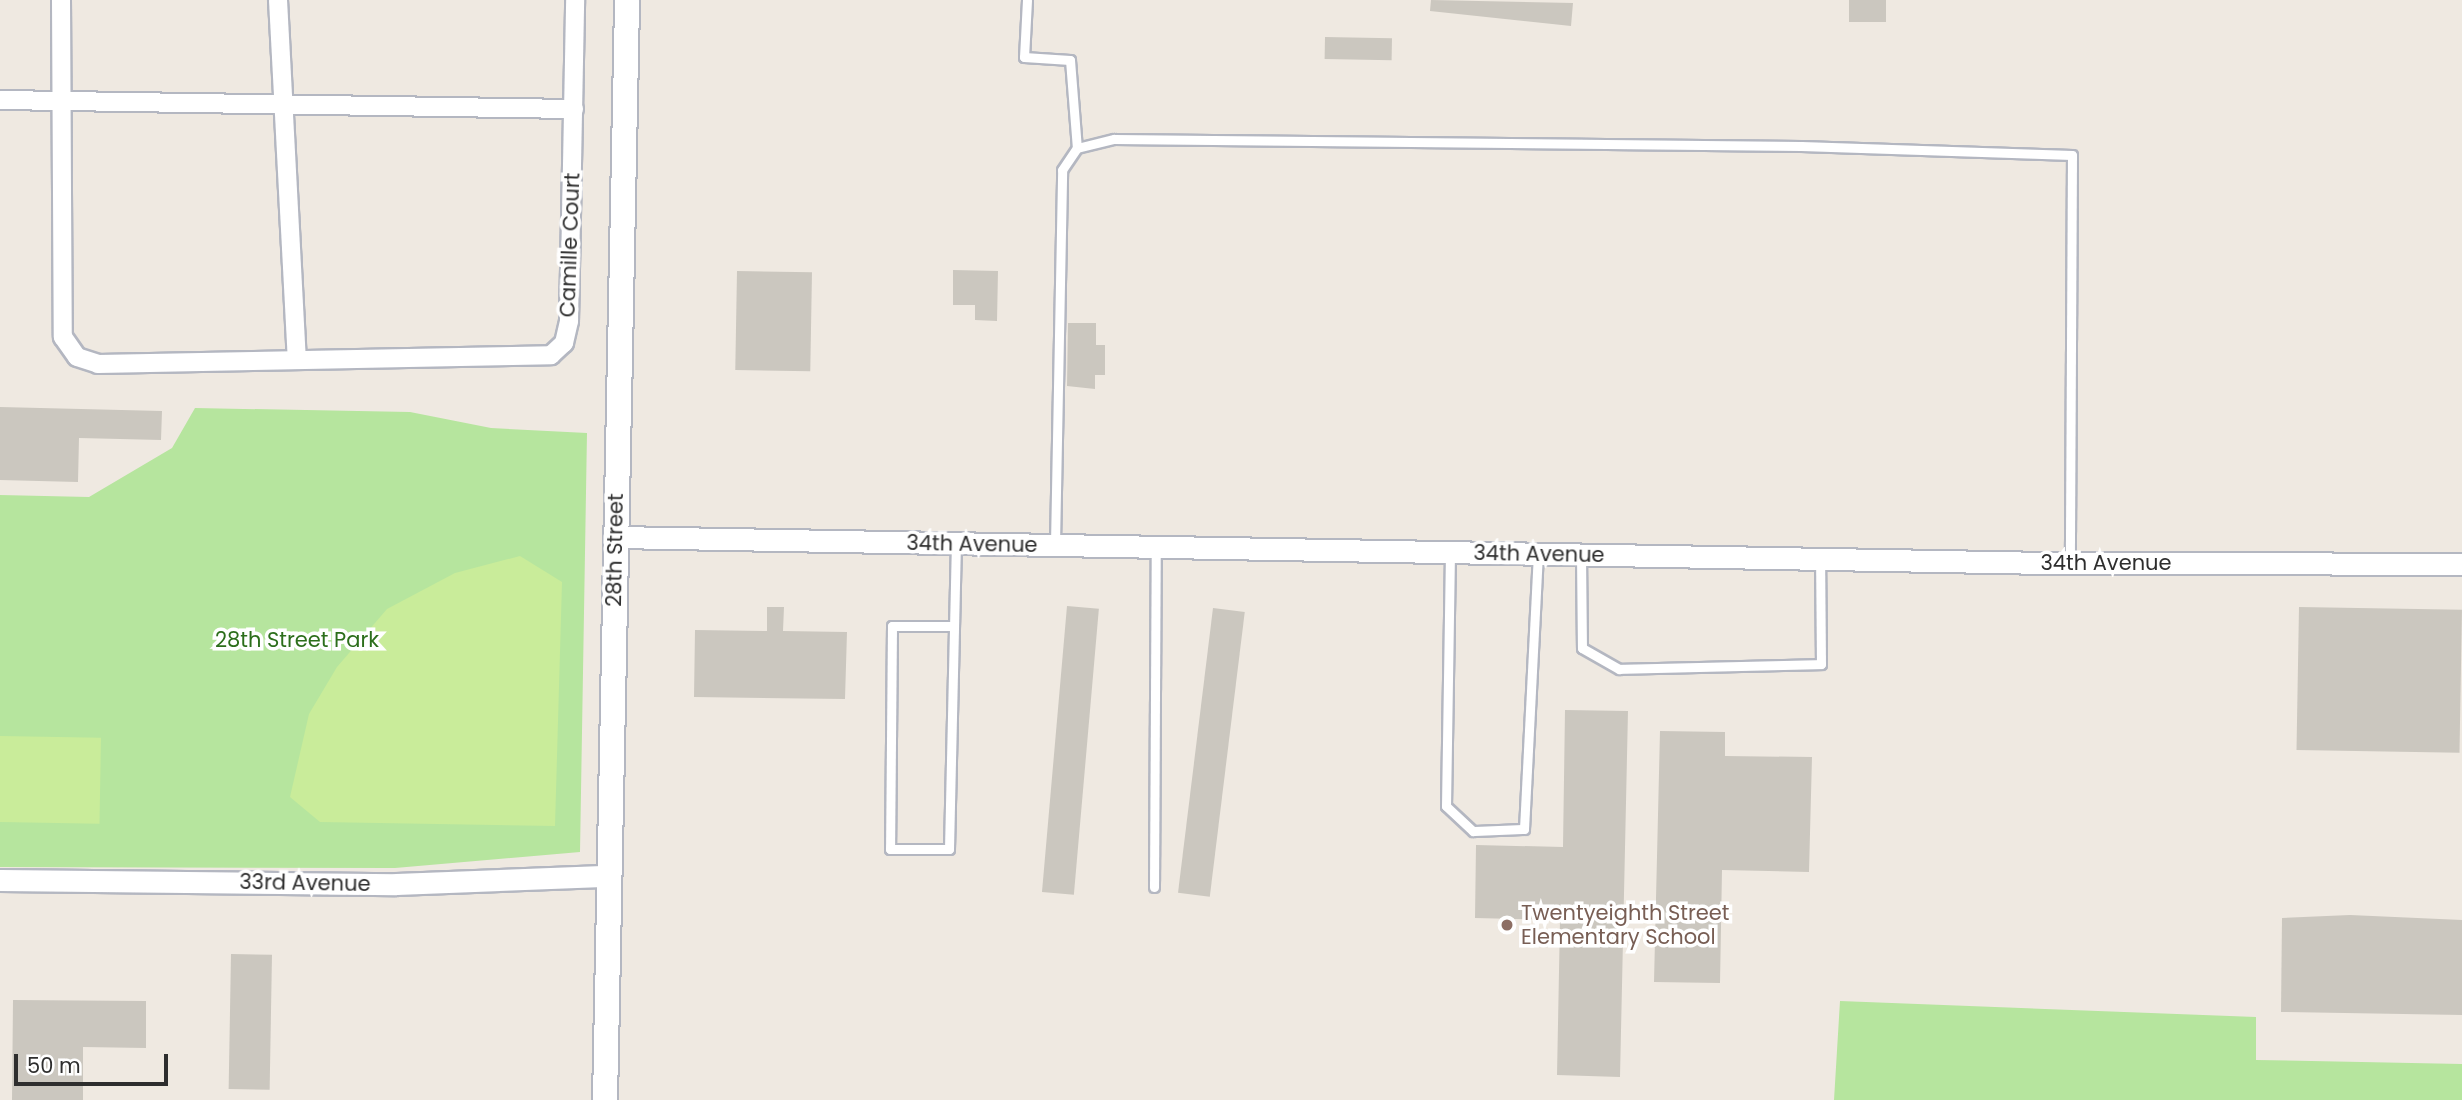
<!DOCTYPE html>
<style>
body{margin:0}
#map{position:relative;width:2462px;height:1100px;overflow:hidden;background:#efe9e1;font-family:Poppins,sans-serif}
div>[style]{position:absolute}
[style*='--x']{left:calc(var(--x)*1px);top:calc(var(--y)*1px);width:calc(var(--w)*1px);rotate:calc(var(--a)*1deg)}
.green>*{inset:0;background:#b6e59e}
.pitch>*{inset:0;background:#c9ec9a;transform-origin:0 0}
.building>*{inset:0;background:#cbc7bf;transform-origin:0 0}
.roads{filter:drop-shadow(2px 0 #b4b7c1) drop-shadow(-2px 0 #b4b7c1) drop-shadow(0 2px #b4b7c1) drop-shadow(0 -2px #b4b7c1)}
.service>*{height:9px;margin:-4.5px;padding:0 4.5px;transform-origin:4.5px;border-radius:4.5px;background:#fff}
.minor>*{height:18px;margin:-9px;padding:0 9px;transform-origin:9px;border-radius:9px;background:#fff}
.tertiary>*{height:21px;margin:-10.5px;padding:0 10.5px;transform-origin:10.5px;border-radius:10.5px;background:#fff}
.secondary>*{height:24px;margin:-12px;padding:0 12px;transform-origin:12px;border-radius:12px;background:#fff}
.dots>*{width:19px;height:19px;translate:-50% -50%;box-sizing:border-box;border:4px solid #fff;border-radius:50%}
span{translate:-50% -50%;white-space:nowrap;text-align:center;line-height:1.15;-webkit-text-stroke:7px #fff;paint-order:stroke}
.street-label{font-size:21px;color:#2e2e2e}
.park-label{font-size:21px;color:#2c6e1b}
.education-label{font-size:21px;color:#785e54}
.left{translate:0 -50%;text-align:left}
.scale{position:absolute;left:14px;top:1054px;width:154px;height:32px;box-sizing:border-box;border:4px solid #2e2e2e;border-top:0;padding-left:9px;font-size:21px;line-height:24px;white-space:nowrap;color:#2e2e2e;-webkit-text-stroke:5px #fff;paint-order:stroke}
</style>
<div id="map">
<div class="green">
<i style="clip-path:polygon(195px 408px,410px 412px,491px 428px,587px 433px,580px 852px,395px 868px,0 867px,0 495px,89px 497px,172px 448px)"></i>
<i style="clip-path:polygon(1840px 1001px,2256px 1017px,2256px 1060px,2462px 1064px,2462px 1100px,1834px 1100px)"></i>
</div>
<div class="pitch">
<i style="clip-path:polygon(520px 556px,562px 582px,555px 826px,320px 822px,290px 797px,309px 714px,337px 667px,387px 609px,455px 573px)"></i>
<i style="left:0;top:736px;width:101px;height:86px;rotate:1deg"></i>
</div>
<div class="building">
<i style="clip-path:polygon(1431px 0,1573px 3px,1571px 26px,1430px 11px)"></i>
<i style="left:1849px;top:0;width:37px;height:22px"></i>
<i style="left:1325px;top:37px;width:67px;height:22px;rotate:1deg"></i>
<i style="clip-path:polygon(953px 270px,998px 271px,997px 321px,975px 320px,975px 305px,953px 305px)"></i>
<i style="left:737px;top:271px;width:75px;height:99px;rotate:1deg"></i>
<i style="clip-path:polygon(1068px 323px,1096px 323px,1096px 345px,1105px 345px,1105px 375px,1095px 375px,1095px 389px,1067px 386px)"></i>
<i style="clip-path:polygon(0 407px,162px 411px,161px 440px,79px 438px,78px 482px,0 480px)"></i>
<i style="left:1067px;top:606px;width:32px;height:287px;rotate:5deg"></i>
<i style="clip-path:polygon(767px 607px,784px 607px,783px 631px,847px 632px,845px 699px,694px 697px,695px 630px,767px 631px)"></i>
<i style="left:2299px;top:607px;width:163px;height:143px;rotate:1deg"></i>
<i style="left:1213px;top:608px;width:32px;height:287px;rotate:7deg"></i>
<i style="clip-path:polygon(1565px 710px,1628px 711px,1620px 1077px,1557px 1075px,1560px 920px,1475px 918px,1476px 845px,1563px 847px)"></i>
<i style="clip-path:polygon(1660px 731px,1725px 732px,1725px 756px,1812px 757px,1809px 872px,1722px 870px,1720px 983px,1654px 982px)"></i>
<i style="clip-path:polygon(2350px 915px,2462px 920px,2462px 1015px,2281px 1012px,2282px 918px)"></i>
<i style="left:231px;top:954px;width:41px;height:135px;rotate:1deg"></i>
<i style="clip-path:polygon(13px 1000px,146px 1001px,146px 1048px,83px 1047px,83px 1100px,12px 1100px)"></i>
</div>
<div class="roads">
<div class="service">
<i style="--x:1027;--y:0;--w:57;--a:93"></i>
<i style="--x:1024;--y:57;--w:46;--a:3.7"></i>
<i style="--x:1070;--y:60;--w:88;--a:85.5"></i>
<i style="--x:1055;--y:544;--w:374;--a:-88.9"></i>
<i style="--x:1062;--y:170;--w:27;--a:-56"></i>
<i style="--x:1077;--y:148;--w:38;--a:-14"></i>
<i style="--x:1114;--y:139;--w:687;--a:0.58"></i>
<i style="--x:1801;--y:146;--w:271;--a:1.9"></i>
<i style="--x:2072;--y:155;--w:406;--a:90.3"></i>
<i style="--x:1450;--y:552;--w:254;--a:90.9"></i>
<i style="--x:1446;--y:806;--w:37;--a:43"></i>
<i style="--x:1473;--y:831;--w:51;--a:-2.2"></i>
<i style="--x:1524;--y:829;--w:275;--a:-87.1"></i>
<i style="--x:1581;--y:555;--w:93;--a:89.4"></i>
<i style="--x:1582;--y:648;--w:43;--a:29.6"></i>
<i style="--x:1619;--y:669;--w:202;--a:-1.4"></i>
<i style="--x:1821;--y:664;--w:105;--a:-90.5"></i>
<i style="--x:954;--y:626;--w:62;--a:180"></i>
<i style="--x:892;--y:626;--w:223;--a:90.5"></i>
<i style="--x:890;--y:849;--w:59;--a:0"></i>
<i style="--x:949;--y:849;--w:306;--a:-88.7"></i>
<i style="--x:1154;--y:887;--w:340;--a:-89.7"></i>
</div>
<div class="minor">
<i style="--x:61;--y:0;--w:337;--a:89.7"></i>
<i style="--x:63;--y:337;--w:24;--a:55"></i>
<i style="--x:77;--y:357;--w:22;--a:18"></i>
<i style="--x:98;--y:364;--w:453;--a:-1.1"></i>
<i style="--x:551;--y:355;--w:18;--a:-43"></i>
<i style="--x:564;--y:343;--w:23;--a:-77"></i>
<i style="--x:569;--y:321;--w:321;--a:-88.9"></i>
<i style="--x:278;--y:0;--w:360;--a:87"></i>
<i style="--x:0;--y:100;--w:574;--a:0.9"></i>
</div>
<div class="tertiary">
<i style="--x:615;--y:537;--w:1427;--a:1.04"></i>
<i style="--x:2042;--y:563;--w:420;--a:0.1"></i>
<i style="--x:0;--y:880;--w:396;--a:0.6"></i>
<i style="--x:396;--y:884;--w:213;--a:-2.2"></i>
</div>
<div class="secondary">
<i style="--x:605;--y:1100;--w:1100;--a:-88.85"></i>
</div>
</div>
<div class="dots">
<i style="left:1507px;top:925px;background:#8d6e63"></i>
</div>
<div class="street-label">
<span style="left:570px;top:245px;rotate:-88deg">Camille Court</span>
<span style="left:972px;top:544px;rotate:1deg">34th Avenue</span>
<span style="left:615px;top:550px;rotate:-89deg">28th Street</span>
<span style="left:1539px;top:554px;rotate:1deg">34th Avenue</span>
<span style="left:2106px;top:563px">34th Avenue</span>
<span style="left:305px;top:883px;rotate:1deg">33rd Avenue</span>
</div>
<div class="park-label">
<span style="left:297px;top:640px">28th Street Park</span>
</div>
<div class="education-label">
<span class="left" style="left:1521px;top:925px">Twentyeighth Street<br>Elementary School</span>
</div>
<div class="scale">50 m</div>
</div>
